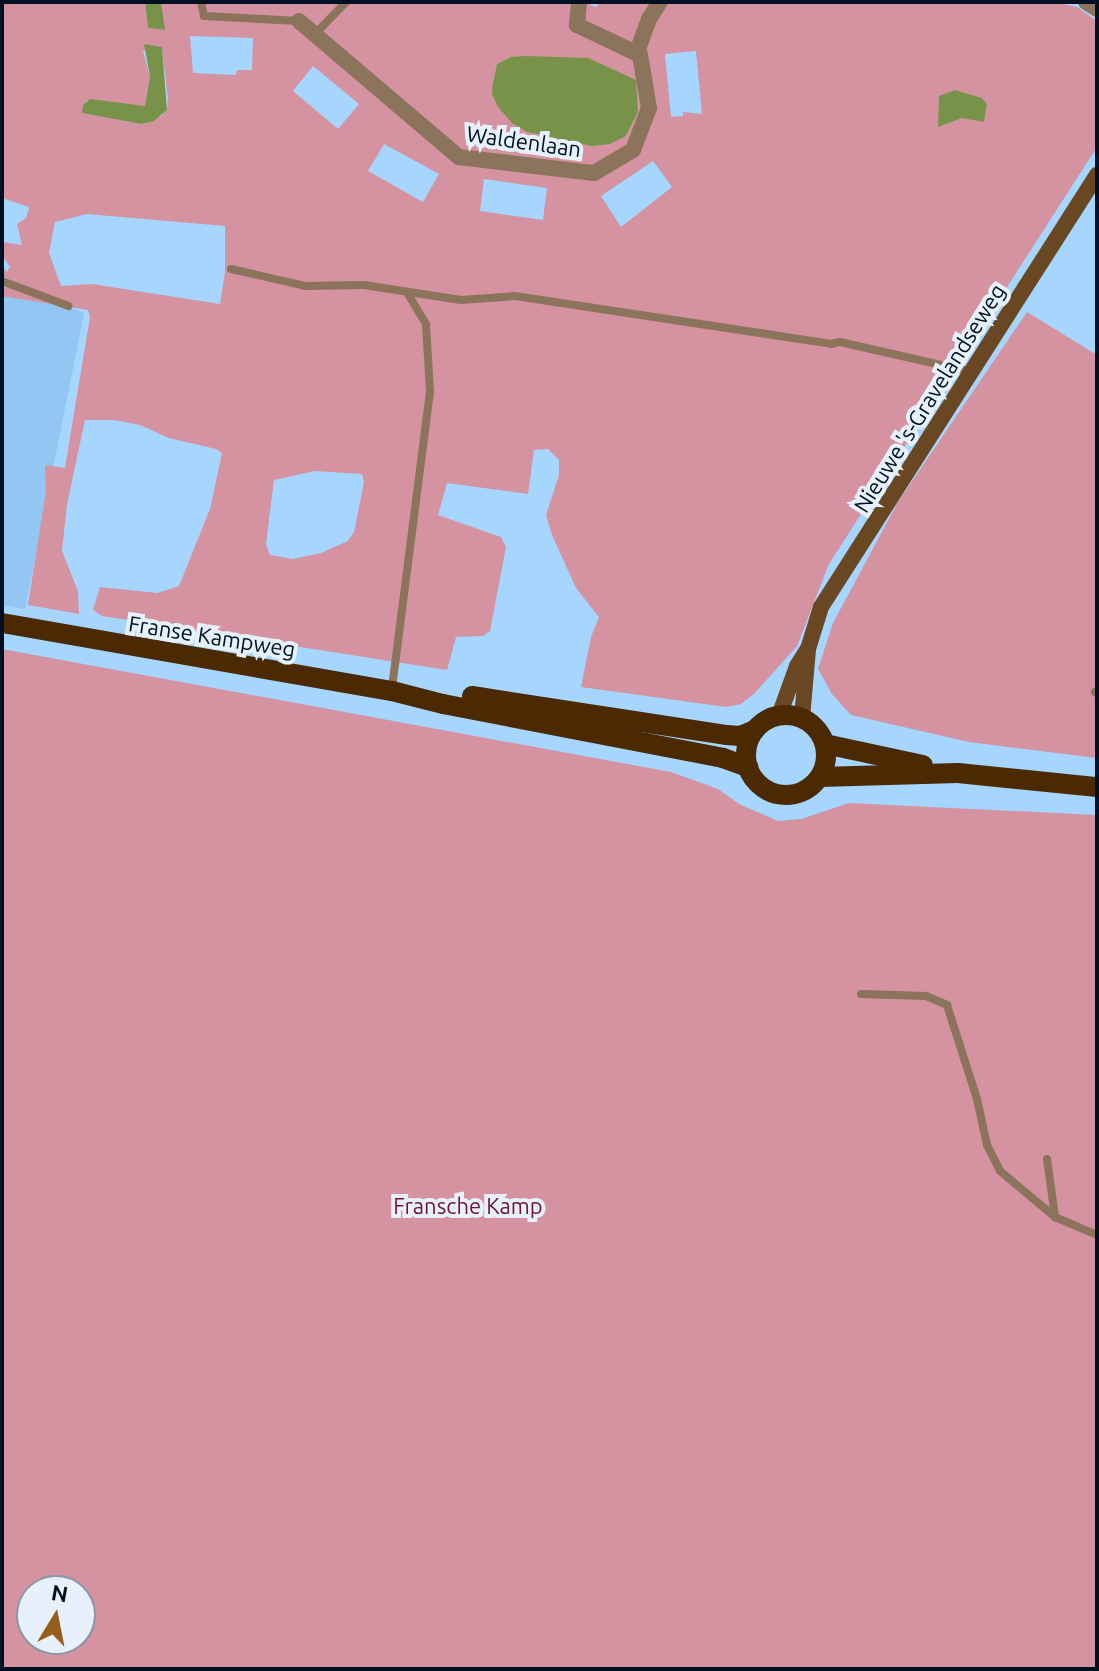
<!DOCTYPE html>
<style>
body{margin:0}
#map{position:relative;width:1099px;height:1671px;overflow:hidden;background:#a6d5fe;font-family:Ubuntu,sans-serif}
div>[style]{position:absolute}
[style*='--x']{left:calc(var(--x)*1px);top:calc(var(--y)*1px);width:calc(var(--w)*1px);rotate:calc(var(--a)*1deg)}
.built>*{inset:0;background:#92c6f3}
.green>*{inset:0;background:#d592a1}
.water>*{inset:0;background:#79924a}
.lane>*{height:8px;margin:-4px;padding:0 4px;transform-origin:4px;border-radius:4px;background:#8b735c}
.street>*{height:16px;margin:-8px;padding:0 8px;transform-origin:8px;border-radius:8px;background:#8b735c}
.secondary>*{height:16px;margin:-8px;padding:0 8px;transform-origin:8px;border-radius:8px;background:#694723}
.primary>*{height:20px;margin:-10px;padding:0 10px;transform-origin:10px;border-radius:10px;background:#4b2a03}
.primary>.ring{margin:-10px;padding:0;box-sizing:content-box;background:none;border:20px solid #4b2a03;border-radius:50%}
span{translate:-50% -50%;white-space:nowrap;text-align:center;line-height:1.15;-webkit-text-stroke:8px #e6f1fc;paint-order:stroke}
.street-label{font-size:22px;color:#001022}
.park-label{font-size:22px;color:#741337}
.frame{position:absolute;inset:0;border:4px solid #001022;pointer-events:none}
.north{position:absolute;left:16px;top:1575px;width:80px;height:80px;box-sizing:border-box;background:#e6f1fc;border:2px solid #8a97a5;border-radius:50%;rotate:10deg;font-size:22px;font-weight:700;line-height:32px;text-align:center;color:#001022}
.north::after{content:'';display:block;margin:auto;width:28px;height:36px;background:#975e1b;clip-path:polygon(50% 0,100% 100%,50% 72%,0 100%)}
</style>
<div id="map">
<div class="built">
<i style="clip-path:polygon(2px 280px,84px 313px,25px 609px,2px 605px)"></i>
</div>
<div class="green">
<i style="clip-path:polygon(evenodd,2px 2px,145px 2px,148px 27px,164px 30px,161px 2px,584px 2px,596px 7px,599px 2px,1055px 2px,1077px 7px,1097px 21px,1097px 147px,829px 564px,797px 646px,754px 694px,741px 704px,726px 707px,581px 687px,591px 637px,599px 617px,576px 588px,552px 535px,546px 515px,559px 475px,559px 460px,548px 449px,534px 450px,528px 494px,447px 483px,438px 515px,501px 537px,506px 547px,490px 631px,483px 636px,456px 637px,447px 670px,102px 616px,93px 610px,100px 587px,157px 593px,179px 586px,210px 509px,222px 453px,216px 449px,169px 438px,140px 425px,114px 420px,85px 420px,67px 504px,62px 551px,78px 591px,79px 614px,28px 605px,46px 491px,45px 465px,65px 468px,90px 317px,88px 310px,2px 296px,5px 286px,22px 285px,2px 276px,2px 266px,7px 272px,10px 267px,2px 255px,2px 242px,22px 245px,17px 224px,26px 218px,29px 207px,2px 198px,2px 2px,190px 36px,253px 38px,252px 70px,237px 70px,236px 75px,193px 73px,190px 36px,2px 2px,162px 47px,168px 99px,167px 110px,161px 116px,141px 124px,83px 113px,86px 101px,145px 106px,150px 77px,143px 51px,162px 47px,2px 2px,696px 51px,702px 114px,683px 112px,683px 116px,671px 117px,665px 54px,696px 51px,2px 2px,511px 57px,563px 58px,638px 112px,626px 136px,591px 146px,527px 132px,492px 94px,497px 64px,511px 57px,2px 2px,313px 66px,359px 104px,338px 129px,293px 91px,313px 66px,2px 2px,982px 98px,987px 104px,984px 121px,962px 118px,950px 122px,982px 98px,2px 2px,384px 144px,439px 174px,423px 202px,368px 171px,384px 144px,2px 2px,653px 161px,672px 187px,621px 227px,601px 196px,653px 161px,2px 2px,484px 179px,547px 188px,543px 220px,480px 211px,484px 179px,2px 2px,87px 214px,225px 226px,225px 272px,220px 304px,92px 284px,61px 286px,49px 253px,55px 222px,87px 214px,2px 2px,315px 471px,362px 474px,364px 482px,354px 532px,348px 541px,321px 553px,293px 559px,270px 555px,266px 544px,274px 480px,315px 471px)"></i>
<i style="clip-path:polygon(1027px 312px,1097px 355px,1097px 758px,969px 742px,851px 715px,832px 694px,818px 669px,833px 623px,898px 502px)"></i>
<i style="clip-path:polygon(evenodd,2px 649px,671px 772px,718px 789px,739px 804px,778px 821px,801px 819px,849px 803px,1097px 815px,1097px 1669px,2px 1669px,2px 649px,32px 1591px,80px 1591px,80px 1639px,32px 1639px,32px 1591px)"></i>
</div>
<div class="water">
<i style="clip-path:polygon(145px 2px,161px 2px,165px 30px,148px 28px)"></i>
<i style="clip-path:polygon(144px 44px,162px 47px,167px 110px,154px 121px,141px 124px,82px 113px,83px 105px,90px 99px,145px 106px,150px 77px)"></i>
<i style="clip-path:polygon(526px 56px,588px 58px,636px 80px,638px 112px,626px 136px,610px 144px,591px 146px,527px 132px,512px 123px,498px 107px,492px 94px,493px 83px,497px 64px,511px 57px)"></i>
<i style="clip-path:polygon(955px 90px,982px 98px,987px 104px,984px 122px,962px 118px,938px 127px,939px 96px)"></i>
</div>
<div class="lane">
<i style="--x:201;--y:2;--w:14;--a:78"></i>
<i style="--x:204;--y:16;--w:95;--a:3"></i>
<i style="--x:315;--y:34;--w:45;--a:-45.9"></i>
<i style="--x:231;--y:269;--w:76;--a:12.9"></i>
<i style="--x:305;--y:286;--w:59;--a:-1"></i>
<i style="--x:364;--y:285;--w:98;--a:8.8"></i>
<i style="--x:461;--y:300;--w:54;--a:-4.2"></i>
<i style="--x:515;--y:296;--w:320;--a:8.6"></i>
<i style="--x:831;--y:344;--w:9;--a:-13"></i>
<i style="--x:840;--y:342;--w:135;--a:12.8"></i>
<i style="--x:2;--y:281;--w:71;--a:20.7"></i>
<i style="--x:392;--y:688;--w:298;--a:-82.7"></i>
<i style="--x:430;--y:392;--w:68;--a:-93.4"></i>
<i style="--x:426;--y:324;--w:35;--a:-121"></i>
<i style="--x:1095;--y:692;--w:2;--a:27"></i>
<i style="--x:861;--y:994;--w:65;--a:1.8"></i>
<i style="--x:926;--y:996;--w:23;--a:23"></i>
<i style="--x:947;--y:1005;--w:99;--a:72.3"></i>
<i style="--x:977;--y:1099;--w:47;--a:77.7"></i>
<i style="--x:987;--y:1145;--w:29;--a:63"></i>
<i style="--x:1000;--y:1171;--w:72;--a:39.9"></i>
<i style="--x:1047;--y:1159;--w:59;--a:82.1"></i>
<i style="--x:1055;--y:1217;--w:46;--a:23.2"></i>
</div>
<div class="street">
<i style="--x:1086;--y:2;--w:13;--a:32"></i>
<i style="--x:299;--y:21;--w:210;--a:40.4"></i>
<i style="--x:459;--y:157;--w:136;--a:6.8"></i>
<i style="--x:594;--y:173;--w:45;--a:-30.5"></i>
<i style="--x:633;--y:150;--w:45;--a:-69.1"></i>
<i style="--x:649;--y:108;--w:54;--a:-99.6"></i>
<i style="--x:640;--y:55;--w:70;--a:-154.5"></i>
<i style="--x:577;--y:25;--w:21;--a:-85"></i>
<i style="--x:637;--y:52;--w:35;--a:-70"></i>
<i style="--x:649;--y:19;--w:20;--a:-57"></i>
</div>
<div class="secondary">
<i style="--x:779;--y:716;--w:53;--a:-70.2"></i>
<i style="--x:797;--y:666;--w:19;--a:-58"></i>
<i style="--x:802;--y:718;--w:69;--a:-85"></i>
<i style="--x:808;--y:649;--w:44;--a:-72.8"></i>
<i style="--x:821;--y:607;--w:513;--a:-57.43"></i>
</div>
<div class="primary">
<i style="--x:2;--y:623;--w:396;--a:9.9"></i>
<i style="--x:392;--y:691;--w:53;--a:14.3"></i>
<i style="--x:443;--y:704;--w:285;--a:10.9"></i>
<i style="--x:723;--y:758;--w:27;--a:20"></i>
<i style="--x:472;--y:696;--w:258;--a:8.7"></i>
<i style="--x:727;--y:735;--w:13;--a:4"></i>
<i style="--x:740;--y:736;--w:16;--a:-22"></i>
<i class="ring" style="left:746px;top:715px;width:60px;height:60px"></i>
<i style="--x:825;--y:744;--w:100;--a:12.1"></i>
<i style="--x:820;--y:777;--w:138;--a:-1.7"></i>
<i style="--x:958;--y:773;--w:140;--a:5.8"></i>
</div>
<div class="street-label">
<span style="left:524px;top:141px;rotate:8deg">Waldenlaan</span>
<span style="left:929px;top:398px;rotate:-58deg">Nieuwe 's-Gravelandseweg</span>
<span style="left:212px;top:636px;rotate:9deg">Franse Kampweg</span>
</div>
<div class="park-label">
<span style="left:468px;top:1206px">Fransche Kamp</span>
</div>
<div class="frame"></div>
<div class="north">N</div>
</div>
